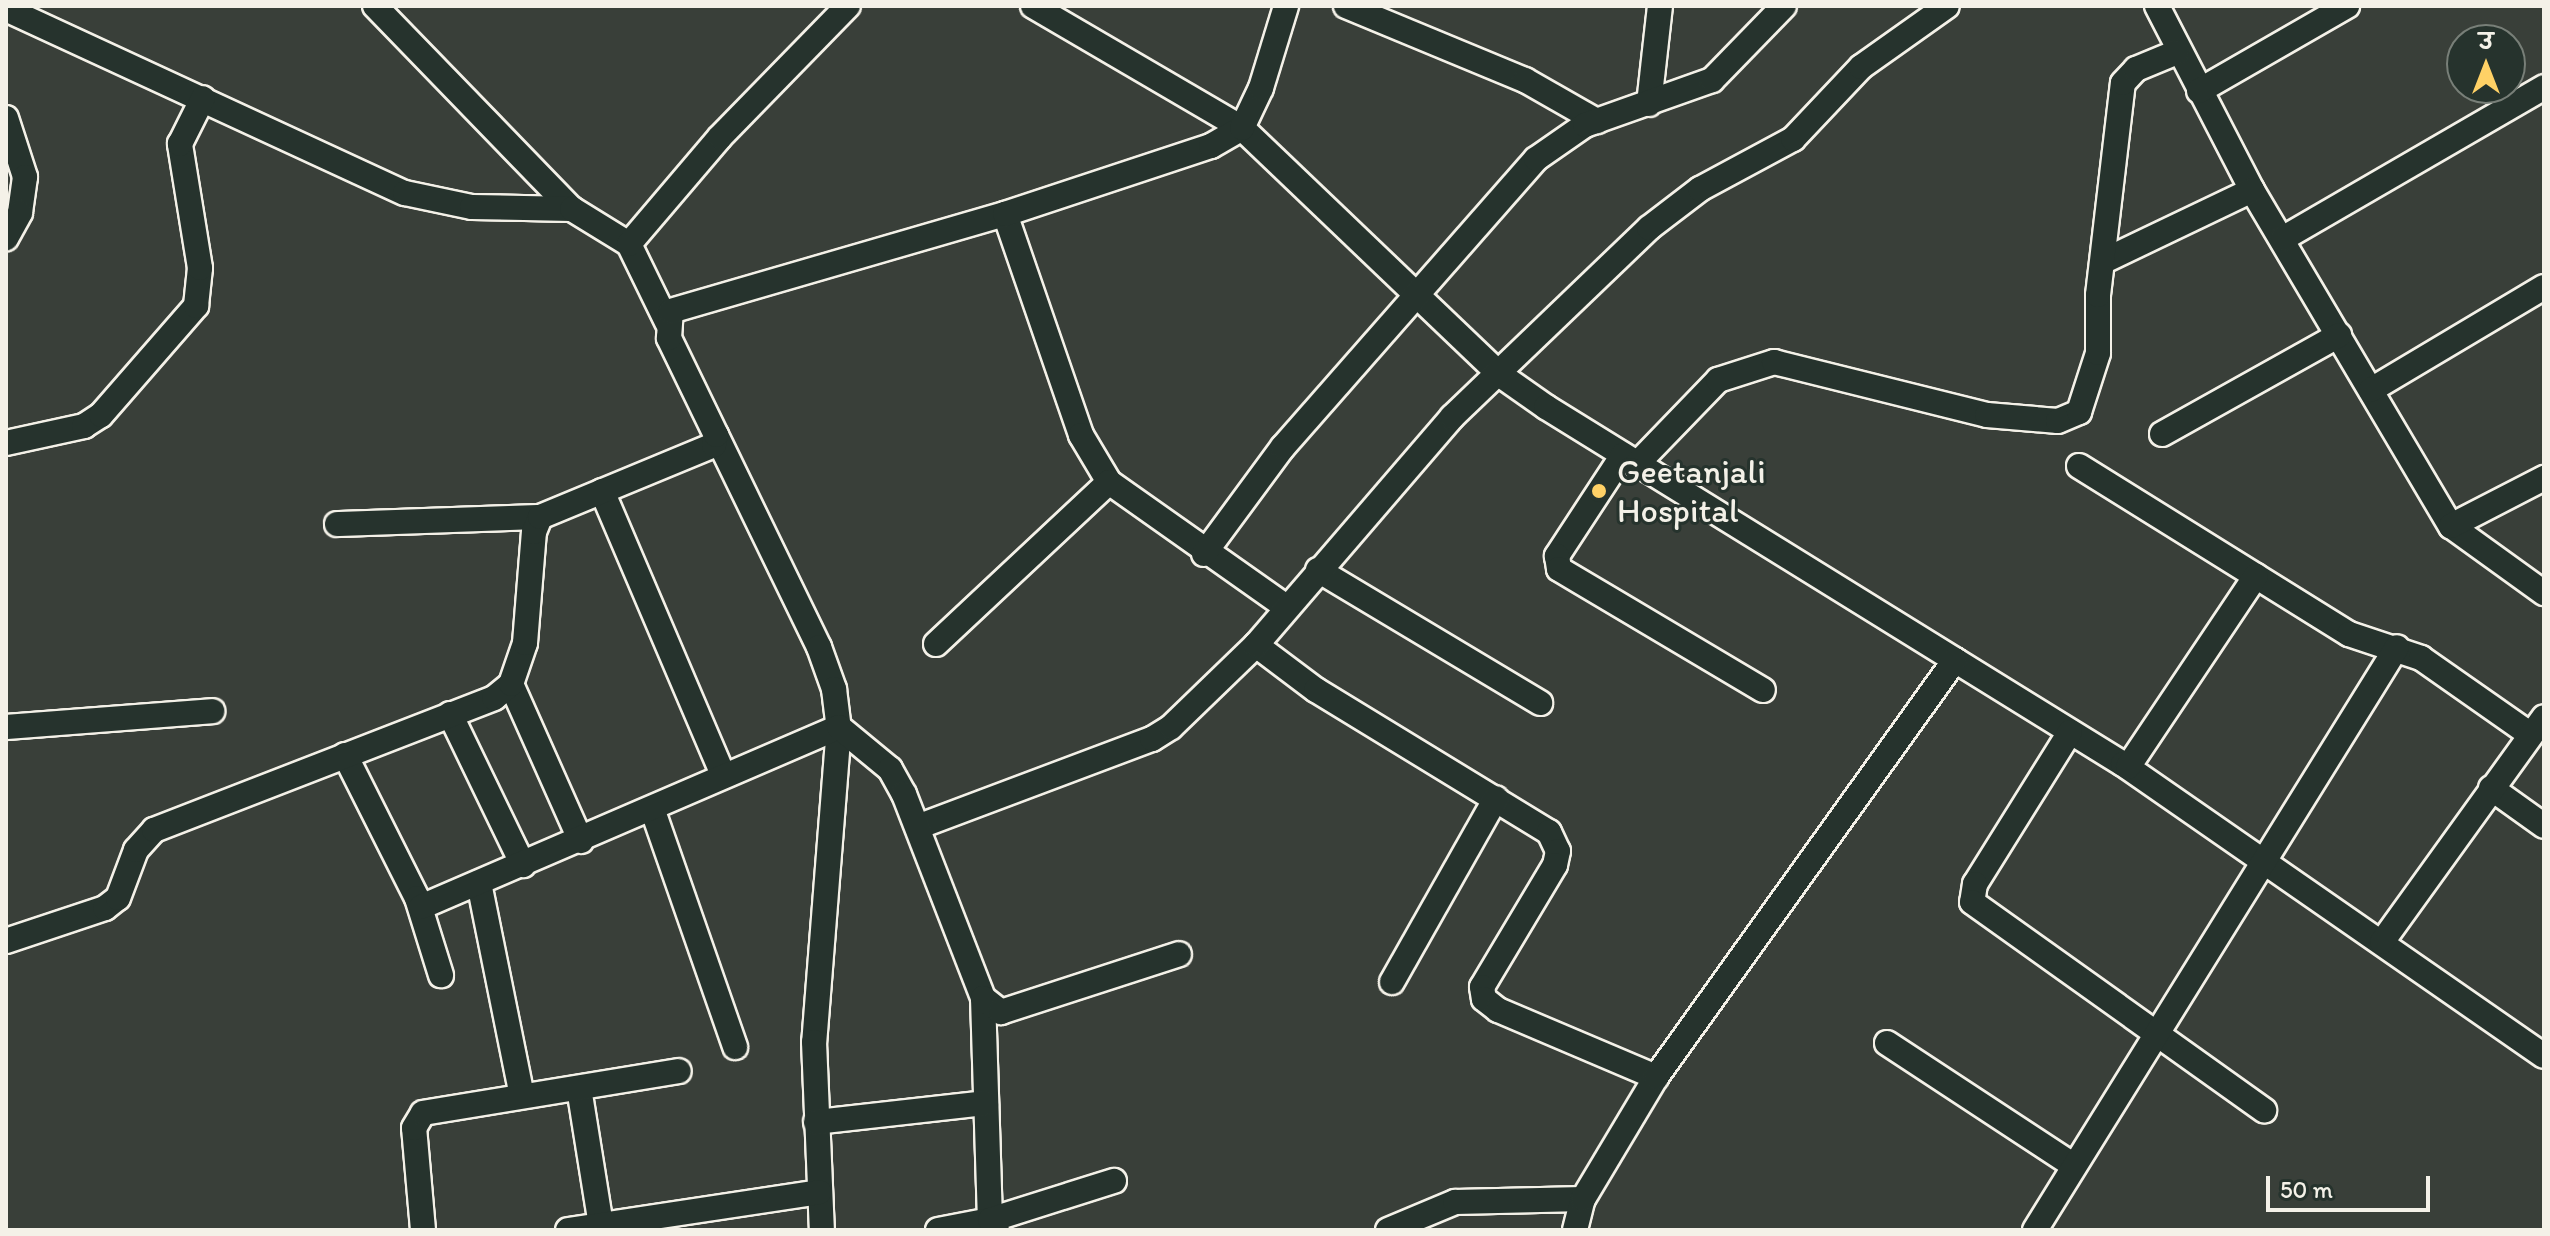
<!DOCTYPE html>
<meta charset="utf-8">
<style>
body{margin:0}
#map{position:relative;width:2550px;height:1236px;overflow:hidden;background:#393f39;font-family:Itim,"Playpen Sans Deva",sans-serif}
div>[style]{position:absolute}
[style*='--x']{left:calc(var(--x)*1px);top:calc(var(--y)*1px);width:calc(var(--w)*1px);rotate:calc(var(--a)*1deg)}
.roads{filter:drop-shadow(2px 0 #f4f1e8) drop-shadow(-2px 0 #f4f1e8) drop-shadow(0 2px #f4f1e8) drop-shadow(0 -2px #f4f1e8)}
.minor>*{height:24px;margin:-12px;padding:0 12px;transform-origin:12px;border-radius:12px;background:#26332d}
.dots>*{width:22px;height:22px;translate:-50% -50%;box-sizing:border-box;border:4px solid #26332d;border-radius:50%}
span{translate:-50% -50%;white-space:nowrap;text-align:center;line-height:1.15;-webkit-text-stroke:6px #26332d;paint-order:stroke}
.poi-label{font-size:34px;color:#f4f1e8}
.left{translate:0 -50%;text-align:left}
.frame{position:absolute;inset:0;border:8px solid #f4f1e8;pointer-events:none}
.north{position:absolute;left:2446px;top:24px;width:80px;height:80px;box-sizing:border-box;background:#26332d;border:2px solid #787f78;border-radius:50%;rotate:0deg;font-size:22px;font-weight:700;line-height:32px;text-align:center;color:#f4f1e8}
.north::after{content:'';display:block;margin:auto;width:28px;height:36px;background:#ffd166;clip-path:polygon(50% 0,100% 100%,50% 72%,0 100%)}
.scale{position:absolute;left:2266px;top:1176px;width:164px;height:36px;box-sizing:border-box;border:4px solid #f4f1e8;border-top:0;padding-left:10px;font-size:24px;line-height:28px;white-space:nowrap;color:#f4f1e8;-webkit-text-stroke:6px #26332d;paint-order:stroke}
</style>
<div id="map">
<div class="roads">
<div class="minor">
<i style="--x:375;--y:6;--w:283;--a:45.9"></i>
<i style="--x:1033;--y:6;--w:242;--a:30.3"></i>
<i style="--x:1242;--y:128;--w:356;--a:43.7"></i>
<i style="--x:1499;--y:374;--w:57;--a:35.1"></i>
<i style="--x:1546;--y:407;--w:679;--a:31.75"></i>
<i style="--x:2123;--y:764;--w:512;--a:34.74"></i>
<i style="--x:1346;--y:6;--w:194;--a:22.5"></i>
<i style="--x:1525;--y:80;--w:83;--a:29.7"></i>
<i style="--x:2157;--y:6;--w:207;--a:62.7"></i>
<i style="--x:2252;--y:190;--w:391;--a:59.4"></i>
<i style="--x:2451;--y:526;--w:115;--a:35.8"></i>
<i style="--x:6;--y:9;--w:439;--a:24.8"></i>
<i style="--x:405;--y:193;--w:68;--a:11.8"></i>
<i style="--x:472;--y:207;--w:100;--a:1.1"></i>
<i style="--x:572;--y:209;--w:67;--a:31.6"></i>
<i style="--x:629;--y:244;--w:87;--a:64"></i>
<i style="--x:2199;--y:91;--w:171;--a:-29.9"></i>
<i style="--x:1649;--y:104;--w:99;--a:-83.6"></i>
<i style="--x:6;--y:118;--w:62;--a:72.1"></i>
<i style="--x:25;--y:177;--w:36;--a:98"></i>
<i style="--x:20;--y:213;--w:29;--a:119"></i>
<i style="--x:1005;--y:214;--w:234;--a:71"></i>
<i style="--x:1081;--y:435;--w:55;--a:59.2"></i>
<i style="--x:1109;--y:482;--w:217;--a:35.2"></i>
<i style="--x:2282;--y:239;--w:303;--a:-30.1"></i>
<i style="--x:629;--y:244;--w:140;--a:-49.6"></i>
<i style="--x:720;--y:137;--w:183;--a:-45.7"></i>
<i style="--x:2104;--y:261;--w:164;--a:-25.6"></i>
<i style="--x:2371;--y:390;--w:201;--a:-30.8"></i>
<i style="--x:2162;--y:434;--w:203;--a:-29.2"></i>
<i style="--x:716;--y:435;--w:236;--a:64.1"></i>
<i style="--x:819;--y:647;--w:45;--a:70.3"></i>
<i style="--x:834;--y:689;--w:38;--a:83"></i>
<i style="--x:839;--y:727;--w:316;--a:94.5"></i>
<i style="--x:814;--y:1042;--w:188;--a:87.6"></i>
<i style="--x:6;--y:443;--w:80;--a:-12.3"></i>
<i style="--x:84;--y:426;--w:20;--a:-33"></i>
<i style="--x:101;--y:415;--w:145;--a:-48.9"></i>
<i style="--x:196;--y:306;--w:38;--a:-84"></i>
<i style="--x:200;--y:268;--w:126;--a:-99.2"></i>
<i style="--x:180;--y:144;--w:51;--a:-63.4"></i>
<i style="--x:1623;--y:455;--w:121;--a:123.2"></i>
<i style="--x:1557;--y:556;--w:13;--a:81"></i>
<i style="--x:1559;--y:569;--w:237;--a:30.7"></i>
<i style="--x:1637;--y:464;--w:117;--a:-46"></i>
<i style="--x:1718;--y:380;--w:59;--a:-17.8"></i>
<i style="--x:1774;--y:362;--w:219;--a:14"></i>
<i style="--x:1987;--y:415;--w:71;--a:4.8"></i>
<i style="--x:2058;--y:421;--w:23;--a:-23"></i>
<i style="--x:2079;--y:412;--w:62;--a:-72.1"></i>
<i style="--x:2098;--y:353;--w:58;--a:-90"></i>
<i style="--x:2098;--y:295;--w:213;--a:-83.3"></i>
<i style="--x:2123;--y:83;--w:19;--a:-47"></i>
<i style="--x:2136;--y:69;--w:44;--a:-22.5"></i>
<i style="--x:2079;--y:466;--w:318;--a:31.9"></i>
<i style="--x:2349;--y:634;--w:76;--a:18.4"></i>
<i style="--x:2421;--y:658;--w:134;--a:35"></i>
<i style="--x:602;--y:491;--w:308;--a:66.9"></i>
<i style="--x:337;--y:524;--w:203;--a:-2"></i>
<i style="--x:2451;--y:526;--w:105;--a:-27.3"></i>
<i style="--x:1204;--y:554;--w:133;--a:-53.6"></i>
<i style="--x:1283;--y:447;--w:383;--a:-48.7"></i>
<i style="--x:1536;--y:159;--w:60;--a:-34.8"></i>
<i style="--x:1585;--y:125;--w:135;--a:-19.5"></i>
<i style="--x:1712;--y:80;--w:103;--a:-45.8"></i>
<i style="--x:1318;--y:570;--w:259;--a:30.9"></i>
<i style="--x:936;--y:644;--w:237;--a:-43.1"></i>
<i style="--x:1256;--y:645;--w:75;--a:36.9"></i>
<i style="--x:1316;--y:690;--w:273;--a:31.4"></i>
<i style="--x:1549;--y:832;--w:21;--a:65"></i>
<i style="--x:1558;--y:851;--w:14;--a:102"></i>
<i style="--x:1555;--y:865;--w:142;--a:120.9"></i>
<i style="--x:1482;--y:987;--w:12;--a:81"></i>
<i style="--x:1484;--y:999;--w:18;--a:38"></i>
<i style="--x:1498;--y:1010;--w:172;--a:23"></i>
<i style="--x:511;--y:684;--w:172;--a:66"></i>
<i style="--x:450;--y:714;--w:168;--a:64.2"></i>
<i style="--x:6;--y:727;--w:207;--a:-4.4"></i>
<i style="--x:2070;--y:732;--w:179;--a:122"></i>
<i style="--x:1975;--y:884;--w:18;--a:99"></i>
<i style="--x:1972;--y:902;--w:359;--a:35.5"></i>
<i style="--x:345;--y:755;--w:160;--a:63.3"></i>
<i style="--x:417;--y:898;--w:81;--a:72.7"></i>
<i style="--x:2128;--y:767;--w:230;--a:-56.2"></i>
<i style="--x:2491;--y:788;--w:65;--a:35.6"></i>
<i style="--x:653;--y:811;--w:250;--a:70.8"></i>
<i style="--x:920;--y:826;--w:248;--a:-20.6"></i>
<i style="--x:1152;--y:739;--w:22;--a:-32"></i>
<i style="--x:1171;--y:727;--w:118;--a:-44"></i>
<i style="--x:1256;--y:645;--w:301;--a:-49.3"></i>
<i style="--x:1452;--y:417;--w:273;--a:-43.8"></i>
<i style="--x:1649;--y:228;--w:64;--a:-37.4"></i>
<i style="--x:1700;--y:189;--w:106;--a:-28.3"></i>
<i style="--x:1793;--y:139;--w:99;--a:-46.6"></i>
<i style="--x:1861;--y:67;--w:105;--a:-35.3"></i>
<i style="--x:479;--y:883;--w:217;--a:78.6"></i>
<i style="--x:421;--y:907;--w:455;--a:-23.3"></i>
<i style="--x:839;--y:727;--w:66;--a:39.5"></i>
<i style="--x:890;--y:769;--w:29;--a:61"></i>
<i style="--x:904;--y:794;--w:219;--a:68.8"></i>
<i style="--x:983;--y:998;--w:222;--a:88.2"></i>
<i style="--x:990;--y:1220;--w:12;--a:55"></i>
<i style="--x:6;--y:941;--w:104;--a:-18.4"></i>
<i style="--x:105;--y:908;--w:16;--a:-38"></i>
<i style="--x:118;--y:898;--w:51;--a:-69.4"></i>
<i style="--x:136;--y:850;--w:27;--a:-48"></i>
<i style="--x:154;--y:830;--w:365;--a:-21.2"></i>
<i style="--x:494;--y:698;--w:22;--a:-39"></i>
<i style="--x:511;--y:684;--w:43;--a:-71.1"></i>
<i style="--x:525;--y:643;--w:111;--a:-85.4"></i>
<i style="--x:534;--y:532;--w:16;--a:-68"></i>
<i style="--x:540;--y:517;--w:188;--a:-22.5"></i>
<i style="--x:714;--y:445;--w:10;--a:-79"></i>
<i style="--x:716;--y:435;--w:108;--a:-115.9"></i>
<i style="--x:669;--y:338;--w:27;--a:-86"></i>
<i style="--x:671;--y:311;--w:348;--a:-16.2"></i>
<i style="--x:1005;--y:214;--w:217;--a:-18.3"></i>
<i style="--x:1211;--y:146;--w:36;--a:-30"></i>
<i style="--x:1242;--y:128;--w:44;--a:-64.6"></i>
<i style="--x:1261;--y:88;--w:86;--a:-73"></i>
<i style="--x:2382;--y:942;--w:277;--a:-54.2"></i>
<i style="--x:1392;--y:982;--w:211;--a:-60.5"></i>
<i style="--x:983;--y:998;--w:23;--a:38"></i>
<i style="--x:1001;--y:1012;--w:187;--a:-18"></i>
<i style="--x:1887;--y:1043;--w:220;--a:33.3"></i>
<i style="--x:579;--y:1088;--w:139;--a:80.9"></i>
<i style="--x:816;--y:1122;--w:171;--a:-6.4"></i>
<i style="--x:423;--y:1230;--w:102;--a:-95"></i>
<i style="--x:414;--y:1128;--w:17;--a:-59"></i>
<i style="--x:423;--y:1113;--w:259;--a:-9.3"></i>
<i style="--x:568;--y:1230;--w:254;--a:-8.6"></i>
<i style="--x:938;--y:1230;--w:53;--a:-10.9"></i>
<i style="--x:990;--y:1220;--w:130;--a:-17.5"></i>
<i style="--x:1388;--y:1230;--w:73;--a:-22.7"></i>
<i style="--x:1455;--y:1202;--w:128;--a:-1.3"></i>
<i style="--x:1575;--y:1230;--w:32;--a:-76"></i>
<i style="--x:1583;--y:1199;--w:142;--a:-59.1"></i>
<i style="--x:1656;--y:1077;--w:513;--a:-54.36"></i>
<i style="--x:2035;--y:1230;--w:686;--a:-58.16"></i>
</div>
</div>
<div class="dots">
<i style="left:1599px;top:491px;background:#ffd166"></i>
</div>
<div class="poi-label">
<span class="left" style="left:1617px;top:491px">Geetanjali<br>Hospital</span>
</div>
<div class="frame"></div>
<div class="north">उ</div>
<div class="scale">50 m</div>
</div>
